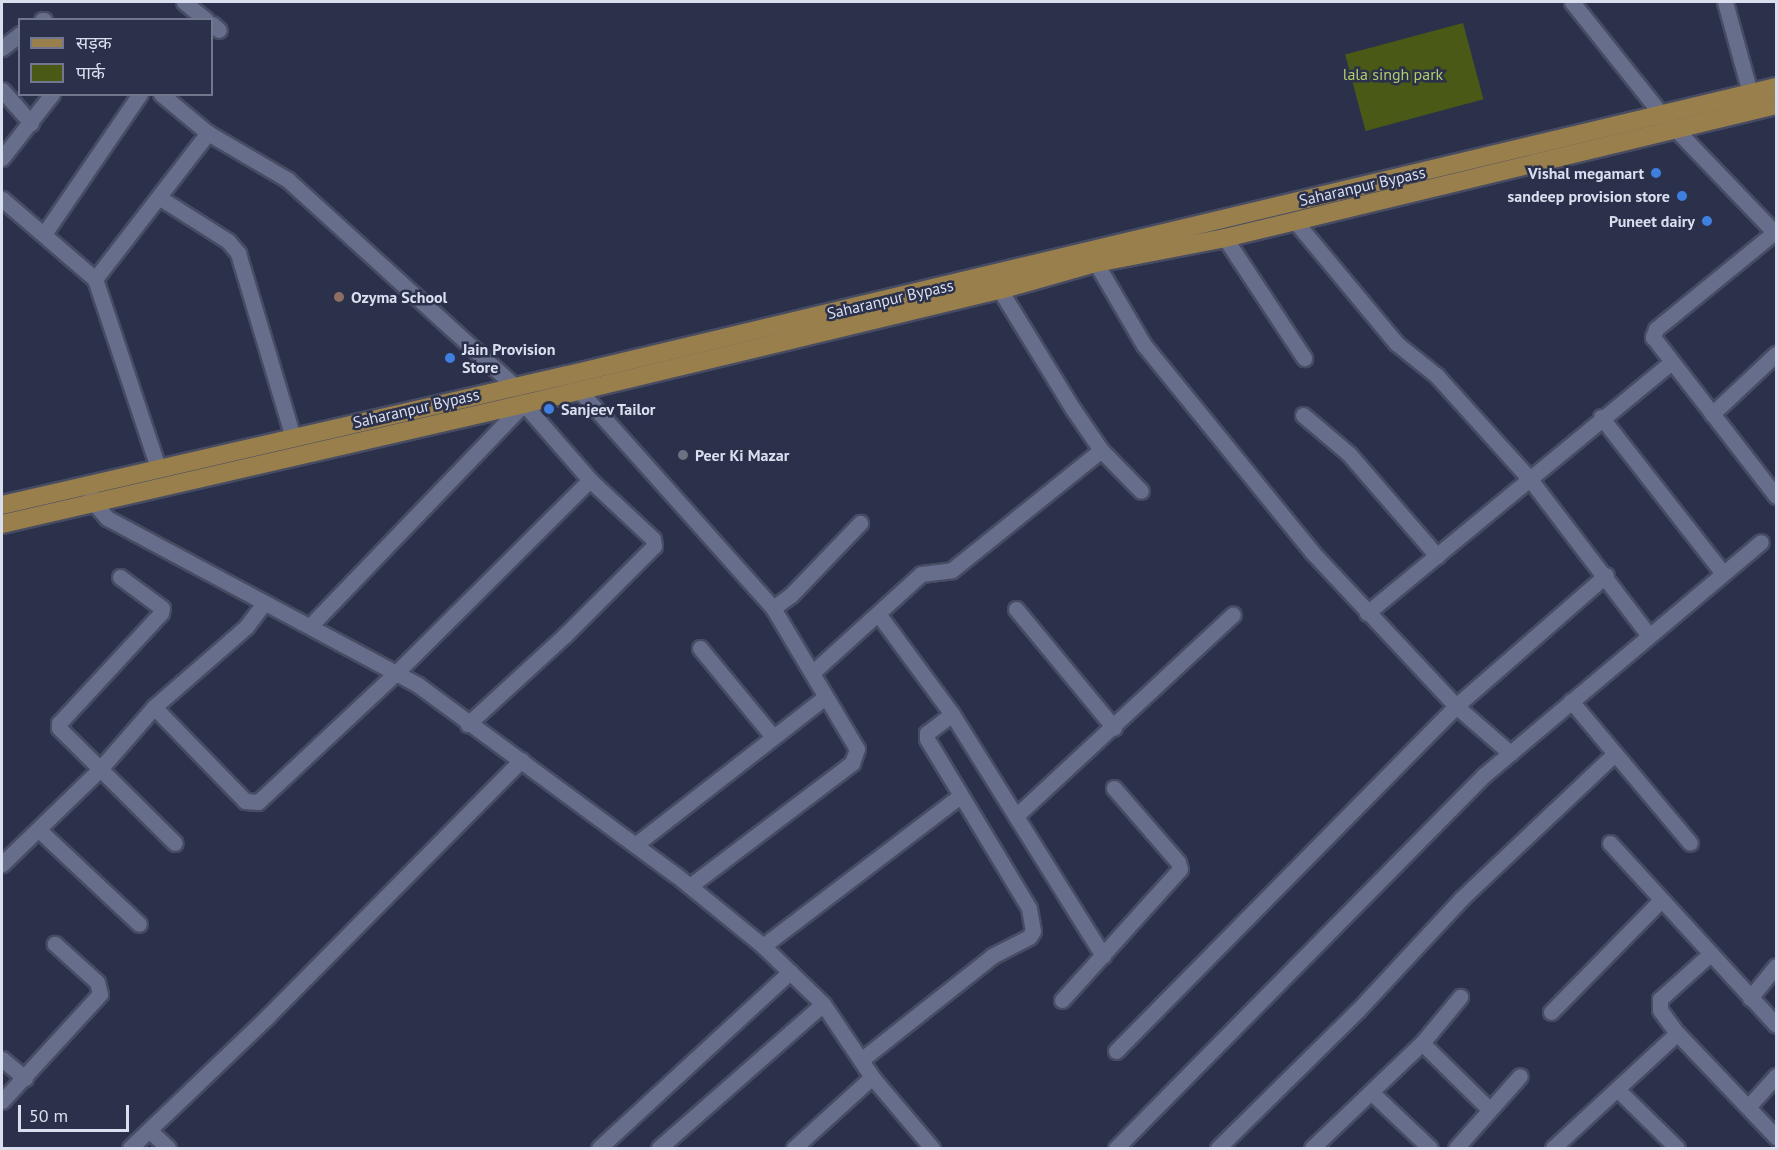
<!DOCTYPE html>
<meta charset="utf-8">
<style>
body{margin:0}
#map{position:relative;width:1778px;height:1150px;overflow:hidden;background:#2b314b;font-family:"PT Sans","Noto Sans Devanagari",sans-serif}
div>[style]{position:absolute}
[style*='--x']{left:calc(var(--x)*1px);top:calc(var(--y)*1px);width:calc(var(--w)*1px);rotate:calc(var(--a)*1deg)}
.green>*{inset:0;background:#4a5915;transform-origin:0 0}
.roads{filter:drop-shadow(2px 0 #474c63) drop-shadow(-2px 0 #474c63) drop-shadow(0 2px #474c63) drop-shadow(0 -2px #474c63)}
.minor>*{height:15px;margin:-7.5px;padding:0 7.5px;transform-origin:7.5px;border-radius:7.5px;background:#676e8c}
.major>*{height:18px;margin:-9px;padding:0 9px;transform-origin:9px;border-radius:9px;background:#997f4c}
.dots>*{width:16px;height:16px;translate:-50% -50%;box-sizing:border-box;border:3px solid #2b314b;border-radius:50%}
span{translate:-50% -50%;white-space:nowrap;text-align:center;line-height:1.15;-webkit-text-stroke:5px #2b314b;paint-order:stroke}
.park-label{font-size:16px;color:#b2cc6b}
.poi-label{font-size:16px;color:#dadff0;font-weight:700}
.right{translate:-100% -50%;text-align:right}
.left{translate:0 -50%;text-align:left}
.street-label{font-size:16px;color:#dadff0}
.frame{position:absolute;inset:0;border:3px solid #dadff0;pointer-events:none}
.legend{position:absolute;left:18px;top:18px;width:195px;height:78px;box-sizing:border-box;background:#2b314b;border:2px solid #71778d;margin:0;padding:8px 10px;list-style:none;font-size:18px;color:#dadff0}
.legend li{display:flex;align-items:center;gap:12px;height:30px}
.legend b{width:30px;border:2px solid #71778d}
.scale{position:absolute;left:18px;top:1105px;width:111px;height:27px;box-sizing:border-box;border:3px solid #dadff0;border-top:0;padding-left:8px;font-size:18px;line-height:21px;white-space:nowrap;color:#dadff0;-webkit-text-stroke:4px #2b314b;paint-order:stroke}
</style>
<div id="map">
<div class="green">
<i style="left:1463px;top:23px;width:79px;height:122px;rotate:75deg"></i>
</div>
<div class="roads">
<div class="minor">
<i style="--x:184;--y:2;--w:28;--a:39"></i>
<i style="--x:1572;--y:2;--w:144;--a:51.5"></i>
<i style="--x:1662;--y:115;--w:165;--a:46.2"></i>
<i style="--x:1725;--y:2;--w:94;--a:74.6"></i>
<i style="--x:42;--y:20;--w:2;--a:0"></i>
<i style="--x:212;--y:24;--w:9;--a:41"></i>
<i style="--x:2;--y:48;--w:23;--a:-38"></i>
<i style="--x:2;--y:90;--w:44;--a:48.7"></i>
<i style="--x:161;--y:94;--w:61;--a:39.7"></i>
<i style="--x:208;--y:133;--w:93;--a:30.4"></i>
<i style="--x:288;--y:180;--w:304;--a:42.3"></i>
<i style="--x:2;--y:158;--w:81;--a:-52"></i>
<i style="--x:160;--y:198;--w:80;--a:32.3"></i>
<i style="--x:228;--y:241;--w:16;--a:50"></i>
<i style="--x:238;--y:253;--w:192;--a:73.4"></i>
<i style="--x:2;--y:199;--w:123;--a:40.7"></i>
<i style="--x:95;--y:279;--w:198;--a:71.5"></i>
<i style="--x:1294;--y:220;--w:160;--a:50.3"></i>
<i style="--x:1396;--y:343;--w:53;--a:38.8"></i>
<i style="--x:1437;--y:376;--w:137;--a:48"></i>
<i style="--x:1529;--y:478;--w:196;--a:52.7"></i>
<i style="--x:1776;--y:231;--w:155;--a:140.8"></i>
<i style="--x:1656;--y:329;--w:9;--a:111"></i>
<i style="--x:1653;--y:337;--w:201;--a:52.3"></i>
<i style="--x:44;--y:234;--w:170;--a:-55.6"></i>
<i style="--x:1225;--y:238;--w:144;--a:56.6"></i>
<i style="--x:1096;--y:263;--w:95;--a:59.7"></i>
<i style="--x:1144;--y:345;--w:267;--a:50.9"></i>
<i style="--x:1312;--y:552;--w:211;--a:46.9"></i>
<i style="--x:1456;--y:706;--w:72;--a:41"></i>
<i style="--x:95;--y:279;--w:185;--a:-52.3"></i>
<i style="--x:1000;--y:290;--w:140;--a:58.5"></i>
<i style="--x:1073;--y:409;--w:50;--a:55.7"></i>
<i style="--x:1101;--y:450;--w:57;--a:45.7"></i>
<i style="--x:578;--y:389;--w:293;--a:48.3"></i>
<i style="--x:773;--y:608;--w:164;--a:59.2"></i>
<i style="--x:857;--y:749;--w:15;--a:110"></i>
<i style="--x:852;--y:763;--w:203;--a:142.8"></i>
<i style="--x:1712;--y:414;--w:88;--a:-43.2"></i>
<i style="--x:1303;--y:415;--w:60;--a:40.3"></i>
<i style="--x:1349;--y:454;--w:135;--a:49.2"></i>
<i style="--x:1601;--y:417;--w:198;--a:52"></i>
<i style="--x:91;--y:494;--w:9;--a:72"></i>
<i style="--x:94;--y:503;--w:20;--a:49"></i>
<i style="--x:107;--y:518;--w:353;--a:28.2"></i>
<i style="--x:418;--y:685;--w:320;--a:36.4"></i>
<i style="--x:676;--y:875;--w:112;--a:39.2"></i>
<i style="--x:763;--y:946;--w:83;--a:44"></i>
<i style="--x:823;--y:1004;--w:88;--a:56.1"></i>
<i style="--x:872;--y:1077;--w:93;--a:49.8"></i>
<i style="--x:120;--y:577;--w:52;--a:36.4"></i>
<i style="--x:162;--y:608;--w:5;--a:101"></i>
<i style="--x:161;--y:613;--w:150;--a:132.8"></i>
<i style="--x:59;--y:723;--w:5;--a:90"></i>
<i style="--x:59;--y:728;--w:163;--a:44.8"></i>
<i style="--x:773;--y:608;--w:22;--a:-36"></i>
<i style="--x:791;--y:595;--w:100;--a:-46.2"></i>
<i style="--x:1016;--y:609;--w:154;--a:50.5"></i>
<i style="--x:1367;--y:613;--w:393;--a:-39.5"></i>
<i style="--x:879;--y:615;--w:123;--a:53.6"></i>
<i style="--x:952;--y:714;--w:285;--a:58"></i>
<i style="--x:310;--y:626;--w:308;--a:-46.1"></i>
<i style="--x:524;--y:404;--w:101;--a:49"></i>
<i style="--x:590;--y:480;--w:86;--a:43.1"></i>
<i style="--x:653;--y:539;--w:7;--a:82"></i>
<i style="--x:654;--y:546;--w:126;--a:135"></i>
<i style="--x:565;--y:635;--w:132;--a:137.5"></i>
<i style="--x:700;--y:648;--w:115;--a:50.6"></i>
<i style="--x:813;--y:672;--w:146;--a:-42.2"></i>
<i style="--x:921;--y:574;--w:31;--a:-7"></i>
<i style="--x:952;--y:570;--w:191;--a:-38.8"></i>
<i style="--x:1571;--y:701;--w:185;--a:50"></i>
<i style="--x:154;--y:707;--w:131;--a:45.9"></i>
<i style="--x:245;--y:801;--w:13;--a:4"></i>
<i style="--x:258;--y:802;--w:190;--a:-43.1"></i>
<i style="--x:397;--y:672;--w:272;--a:-44.9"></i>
<i style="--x:1016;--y:816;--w:296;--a:-42.9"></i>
<i style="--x:39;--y:830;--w:137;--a:43.2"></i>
<i style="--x:1610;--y:843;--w:246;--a:47.6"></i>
<i style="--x:635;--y:845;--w:241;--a:-37.9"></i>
<i style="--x:2;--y:864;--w:136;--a:-44.1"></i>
<i style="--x:100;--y:769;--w:82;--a:-48.9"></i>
<i style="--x:154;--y:707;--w:122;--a:-41"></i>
<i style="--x:246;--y:627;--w:30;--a:-53"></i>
<i style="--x:763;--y:946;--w:248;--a:-37.3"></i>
<i style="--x:1709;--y:955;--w:66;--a:138.1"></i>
<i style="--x:1660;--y:999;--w:11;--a:90"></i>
<i style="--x:1660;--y:1010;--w:29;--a:54"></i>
<i style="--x:1677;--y:1033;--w:144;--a:46.4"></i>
<i style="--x:1750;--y:998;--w:41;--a:-50.9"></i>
<i style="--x:1062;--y:1000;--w:176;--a:-48"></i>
<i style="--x:1180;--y:869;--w:7;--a:-106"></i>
<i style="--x:1178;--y:862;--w:98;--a:-130.9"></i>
<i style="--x:1551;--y:1012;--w:157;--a:-45.5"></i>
<i style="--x:1422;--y:1043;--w:95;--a:44.6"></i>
<i style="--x:1116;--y:1051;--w:484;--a:-45.4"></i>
<i style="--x:1456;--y:706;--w:199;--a:-41.1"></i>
<i style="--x:2;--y:1059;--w:30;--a:40"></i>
<i style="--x:861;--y:1060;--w:167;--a:-38.4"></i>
<i style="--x:992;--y:956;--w:42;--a:-27.2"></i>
<i style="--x:1029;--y:937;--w:7;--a:-56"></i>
<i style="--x:1033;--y:931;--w:23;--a:-100"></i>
<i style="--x:1029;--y:908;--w:197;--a:-121.1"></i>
<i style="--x:927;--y:739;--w:6;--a:-90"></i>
<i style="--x:927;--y:733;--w:31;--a:-37"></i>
<i style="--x:1617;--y:1089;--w:84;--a:44.5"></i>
<i style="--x:1371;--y:1092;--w:81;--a:43.5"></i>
<i style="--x:2;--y:1101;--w:145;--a:-47.5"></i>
<i style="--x:100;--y:994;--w:12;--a:-104"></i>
<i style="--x:97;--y:982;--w:57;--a:-137.9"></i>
<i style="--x:1748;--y:1107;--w:42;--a:-47.9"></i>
<i style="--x:149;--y:1130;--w:26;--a:43"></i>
<i style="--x:130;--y:1148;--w:191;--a:-43.7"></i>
<i style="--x:268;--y:1016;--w:360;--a:-45.3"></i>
<i style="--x:599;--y:1148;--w:260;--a:-42.7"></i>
<i style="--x:659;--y:1148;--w:218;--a:-41.3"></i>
<i style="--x:794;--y:1148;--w:105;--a:-42.3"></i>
<i style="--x:1116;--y:1148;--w:523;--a:-45.39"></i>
<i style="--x:1483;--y:776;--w:363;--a:-40.1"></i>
<i style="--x:1218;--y:1148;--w:197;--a:-44.6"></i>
<i style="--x:1358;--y:1010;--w:153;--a:-47.1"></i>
<i style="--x:1462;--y:898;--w:208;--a:-43.4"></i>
<i style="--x:1312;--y:1148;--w:152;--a:-43.7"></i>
<i style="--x:1422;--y:1043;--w:60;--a:-50.4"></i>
<i style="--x:1456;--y:1148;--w:96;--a:-48.4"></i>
<i style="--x:1553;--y:1148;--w:169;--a:-42.8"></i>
</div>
<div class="major">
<i style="--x:2;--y:505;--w:581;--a:-12.94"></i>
<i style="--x:568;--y:375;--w:1242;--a:-13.41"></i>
<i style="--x:2;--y:524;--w:536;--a:-12.95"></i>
<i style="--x:524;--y:404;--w:489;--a:-13.5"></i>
<i style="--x:1000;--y:290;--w:95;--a:-15.9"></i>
<i style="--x:1091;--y:264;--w:136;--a:-11"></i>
<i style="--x:1225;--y:238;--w:567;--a:-13.57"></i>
</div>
</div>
<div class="dots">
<i style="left:1656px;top:173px;background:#3f7fe0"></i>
<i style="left:1682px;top:196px;background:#3f7fe0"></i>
<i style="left:1707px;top:221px;background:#3f7fe0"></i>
<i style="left:339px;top:297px;background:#8d6e63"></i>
<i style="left:450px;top:358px;background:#3f7fe0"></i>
<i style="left:549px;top:409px;background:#3f7fe0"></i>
<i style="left:683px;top:455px;background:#6b7280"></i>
</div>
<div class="park-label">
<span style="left:1393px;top:74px">lala singh park</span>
</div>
<div class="poi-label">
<span class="right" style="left:1644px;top:173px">Vishal megamart</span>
<span class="right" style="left:1670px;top:196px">sandeep provision store</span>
<span class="right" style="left:1695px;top:221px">Puneet dairy</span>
<span class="left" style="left:351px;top:297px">Ozyma School</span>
<span class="left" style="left:462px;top:358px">Jain Provision<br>Store</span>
<span class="left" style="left:561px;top:409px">Sanjeev Tailor</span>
<span class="left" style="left:695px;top:455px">Peer Ki Mazar</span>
</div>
<div class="street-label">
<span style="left:1362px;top:186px;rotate:-13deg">Saharanpur Bypass</span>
<span style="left:890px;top:299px;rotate:-13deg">Saharanpur Bypass</span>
<span style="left:416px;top:408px;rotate:-13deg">Saharanpur Bypass</span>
</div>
<div class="frame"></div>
<ul class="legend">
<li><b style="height:8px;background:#997f4c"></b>सड़क</li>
<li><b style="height:16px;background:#4a5915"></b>पार्क</li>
</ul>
<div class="scale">50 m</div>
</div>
